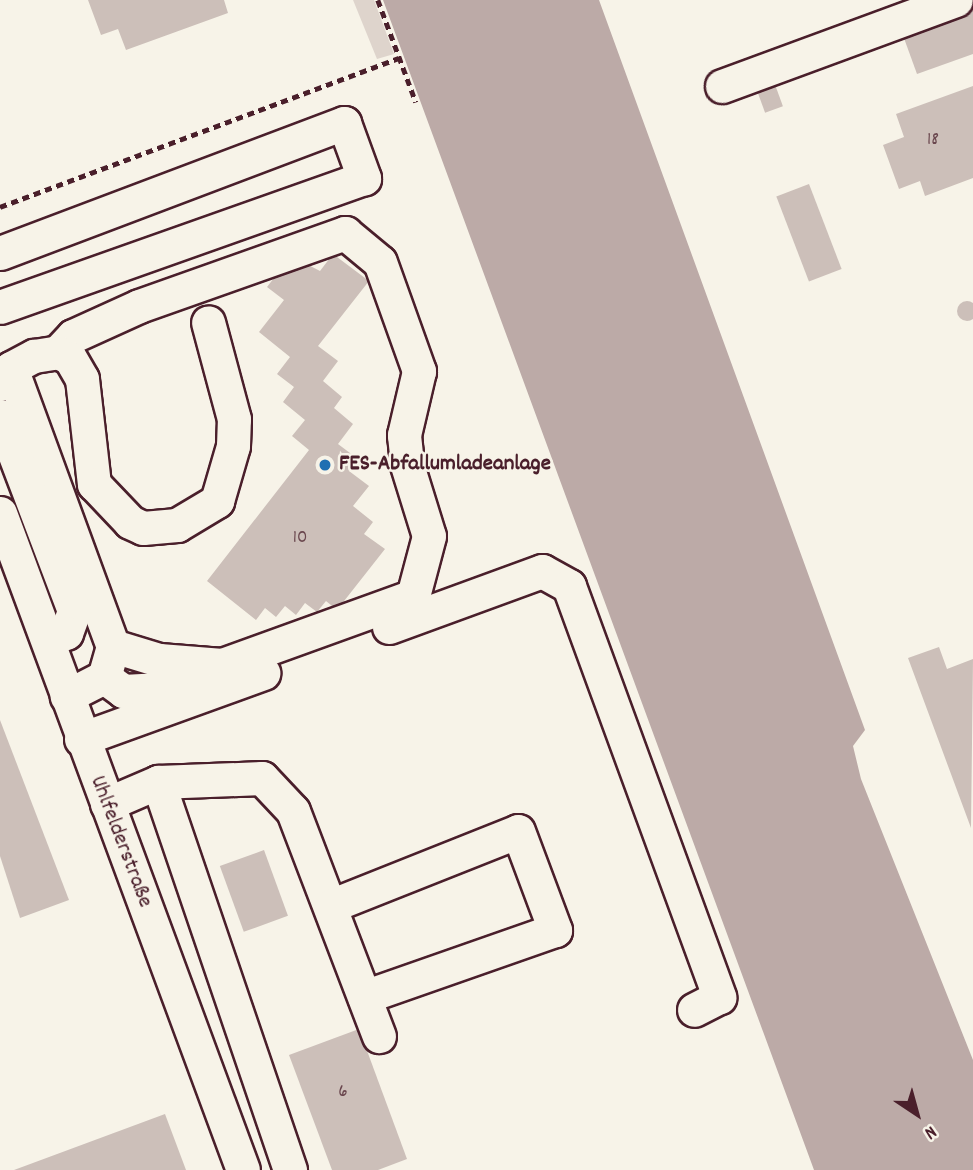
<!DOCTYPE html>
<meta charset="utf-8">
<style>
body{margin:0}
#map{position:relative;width:973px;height:1170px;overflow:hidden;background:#f7f3e8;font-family:Dekko,sans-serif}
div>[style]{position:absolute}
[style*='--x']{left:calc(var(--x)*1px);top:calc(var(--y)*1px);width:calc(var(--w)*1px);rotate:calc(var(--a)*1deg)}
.green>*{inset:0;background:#ded4cc}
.water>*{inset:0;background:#bcaaa7}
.building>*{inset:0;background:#ccbfb9;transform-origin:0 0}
.round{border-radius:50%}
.path>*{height:4.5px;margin-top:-2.25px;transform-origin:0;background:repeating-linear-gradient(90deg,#4a1f2b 0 7px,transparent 0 12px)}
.roads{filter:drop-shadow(2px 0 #4a1f2b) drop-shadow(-2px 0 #4a1f2b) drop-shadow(0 2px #4a1f2b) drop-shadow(0 -2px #4a1f2b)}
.minor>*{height:33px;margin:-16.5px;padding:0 16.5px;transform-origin:16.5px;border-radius:16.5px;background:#f7f3e8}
.dots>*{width:19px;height:19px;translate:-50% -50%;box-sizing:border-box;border:4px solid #f7f3e8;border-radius:50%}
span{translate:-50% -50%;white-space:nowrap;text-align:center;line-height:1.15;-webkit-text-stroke:5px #f7f3e8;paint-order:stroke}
.number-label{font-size:19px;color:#6a474e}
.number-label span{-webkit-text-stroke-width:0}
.poi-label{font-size:23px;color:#4a1f2b;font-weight:700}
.left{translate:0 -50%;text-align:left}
.street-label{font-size:23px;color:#4a1f2b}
.north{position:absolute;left:882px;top:1079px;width:70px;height:70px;-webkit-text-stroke:5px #f7f3e8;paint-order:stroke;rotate:144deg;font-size:19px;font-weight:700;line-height:28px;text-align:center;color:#4a1f2b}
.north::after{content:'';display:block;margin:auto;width:24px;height:32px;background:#4a1f2b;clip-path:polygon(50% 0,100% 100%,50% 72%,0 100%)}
</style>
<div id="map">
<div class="green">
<i style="clip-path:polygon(353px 0,374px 0,394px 54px,377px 59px)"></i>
</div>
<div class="water">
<i style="clip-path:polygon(383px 0,599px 0,865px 730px,853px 746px,861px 779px,973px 1060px,973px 1170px,814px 1170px)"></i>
</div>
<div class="building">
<i style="clip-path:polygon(88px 0,224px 0,228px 13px,126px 50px,118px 29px,101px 35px)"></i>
<i style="clip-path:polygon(973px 4px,973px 54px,917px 74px,901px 30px)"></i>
<i style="left:773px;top:79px;width:29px;height:19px;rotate:70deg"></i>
<i style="clip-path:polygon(973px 86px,973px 178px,925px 196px,920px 181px,899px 189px,883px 145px,904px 137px,896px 114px)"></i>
<i style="left:809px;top:184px;width:91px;height:35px;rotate:69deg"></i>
<i style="clip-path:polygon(333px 254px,369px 281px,318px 346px,338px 361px,323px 381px,342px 397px,334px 408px,353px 424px,338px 444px,358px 459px,349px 471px,369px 486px,353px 506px,373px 522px,364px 534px,385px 549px,337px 610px,326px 601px,317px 612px,305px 603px,296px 615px,285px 606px,276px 617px,265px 608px,256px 620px,207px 581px,309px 450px,292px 436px,305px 420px,283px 402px,294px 387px,277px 374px,290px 357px,259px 332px,284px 300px,267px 287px,291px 256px,320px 271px)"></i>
<i class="round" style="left:957px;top:301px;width:20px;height:20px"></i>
<i style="clip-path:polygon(939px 647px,947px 669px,973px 659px,971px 828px,908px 658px)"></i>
<i style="clip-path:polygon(0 720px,69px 900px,20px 918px,0 856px)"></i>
<i style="left:264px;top:850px;width:70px;height:47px;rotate:70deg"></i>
<i style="clip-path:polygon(359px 1029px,407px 1159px,378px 1170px,332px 1170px,289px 1055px)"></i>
<i style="clip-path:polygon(165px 1114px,186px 1170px,14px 1170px)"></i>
</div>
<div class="path">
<i style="--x:378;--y:0;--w:109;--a:69.6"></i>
<i style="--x:0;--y:207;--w:426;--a:-20.5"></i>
</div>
<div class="roads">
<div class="minor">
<i style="--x:722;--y:86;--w:249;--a:-20.2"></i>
<i style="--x:0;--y:253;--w:368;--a:-20.7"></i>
<i style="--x:344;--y:123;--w:59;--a:70"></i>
<i style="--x:364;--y:178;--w:386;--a:160.5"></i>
<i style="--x:58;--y:352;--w:22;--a:-47"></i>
<i style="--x:73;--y:336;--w:72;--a:-24.4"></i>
<i style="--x:139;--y:306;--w:219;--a:-19.5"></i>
<i style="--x:345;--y:233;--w:45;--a:39.6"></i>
<i style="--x:380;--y:262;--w:116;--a:70.3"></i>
<i style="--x:419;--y:371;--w:66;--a:103.2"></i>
<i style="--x:404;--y:435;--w:30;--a:84"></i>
<i style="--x:407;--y:465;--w:74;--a:72.8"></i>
<i style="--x:429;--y:536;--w:62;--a:104.9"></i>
<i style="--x:413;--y:596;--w:203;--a:160.1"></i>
<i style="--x:222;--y:665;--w:63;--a:-175.5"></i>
<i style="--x:159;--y:660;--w:48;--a:-163.1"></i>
<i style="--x:11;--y:368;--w:296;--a:69.9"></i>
<i style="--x:113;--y:646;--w:32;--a:106"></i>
<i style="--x:104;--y:677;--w:42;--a:152.8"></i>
<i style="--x:0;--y:384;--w:19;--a:-55"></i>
<i style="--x:11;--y:368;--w:26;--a:-28"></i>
<i style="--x:34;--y:356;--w:24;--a:-9"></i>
<i style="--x:58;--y:352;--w:13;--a:27"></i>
<i style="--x:70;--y:358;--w:24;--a:60"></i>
<i style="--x:82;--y:379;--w:106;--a:83.5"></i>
<i style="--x:94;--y:484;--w:52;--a:46.5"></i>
<i style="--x:130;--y:522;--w:14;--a:25"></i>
<i style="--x:143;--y:528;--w:34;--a:-5"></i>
<i style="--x:177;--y:525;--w:47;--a:-31"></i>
<i style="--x:217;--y:501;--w:57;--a:-73.8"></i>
<i style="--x:233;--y:446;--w:27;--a:-88"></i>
<i style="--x:234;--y:419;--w:100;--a:-105"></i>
<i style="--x:0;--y:416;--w:209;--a:69.2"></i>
<i style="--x:74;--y:611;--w:23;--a:110"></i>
<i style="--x:66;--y:633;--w:18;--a:161"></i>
<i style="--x:0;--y:513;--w:700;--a:69.7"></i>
<i style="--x:389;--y:627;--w:163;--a:-20.1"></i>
<i style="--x:542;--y:571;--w:31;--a:29"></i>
<i style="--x:569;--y:586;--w:438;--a:69.9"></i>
<i style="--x:719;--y:997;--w:28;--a:153"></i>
<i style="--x:104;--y:677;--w:24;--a:36"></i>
<i style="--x:123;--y:691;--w:33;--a:-3"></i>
<i style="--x:156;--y:689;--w:39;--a:-19"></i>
<i style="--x:81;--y:739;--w:194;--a:-19.9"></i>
<i style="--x:158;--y:782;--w:104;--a:-2.2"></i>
<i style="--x:262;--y:778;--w:45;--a:46.8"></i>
<i style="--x:293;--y:811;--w:241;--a:69.1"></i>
<i style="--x:107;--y:804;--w:56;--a:-23.3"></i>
<i style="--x:158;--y:782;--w:410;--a:71.2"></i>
<i style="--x:330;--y:906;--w:202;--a:-21.7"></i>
<i style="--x:518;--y:831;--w:106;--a:69.5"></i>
<i style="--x:555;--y:930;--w:202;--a:160.7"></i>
</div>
</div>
<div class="dots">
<i style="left:325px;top:465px;background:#1f6fb2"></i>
</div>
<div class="number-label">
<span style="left:933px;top:141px">18</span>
<span style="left:300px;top:539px">10</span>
<span style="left:343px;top:1093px">6</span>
</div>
<div class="poi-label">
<span class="left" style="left:339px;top:465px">FES-Abfallumladeanlage</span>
</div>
<div class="street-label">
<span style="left:120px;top:842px;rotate:69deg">Uhlfelderstraße</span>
</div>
<div class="north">N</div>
</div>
